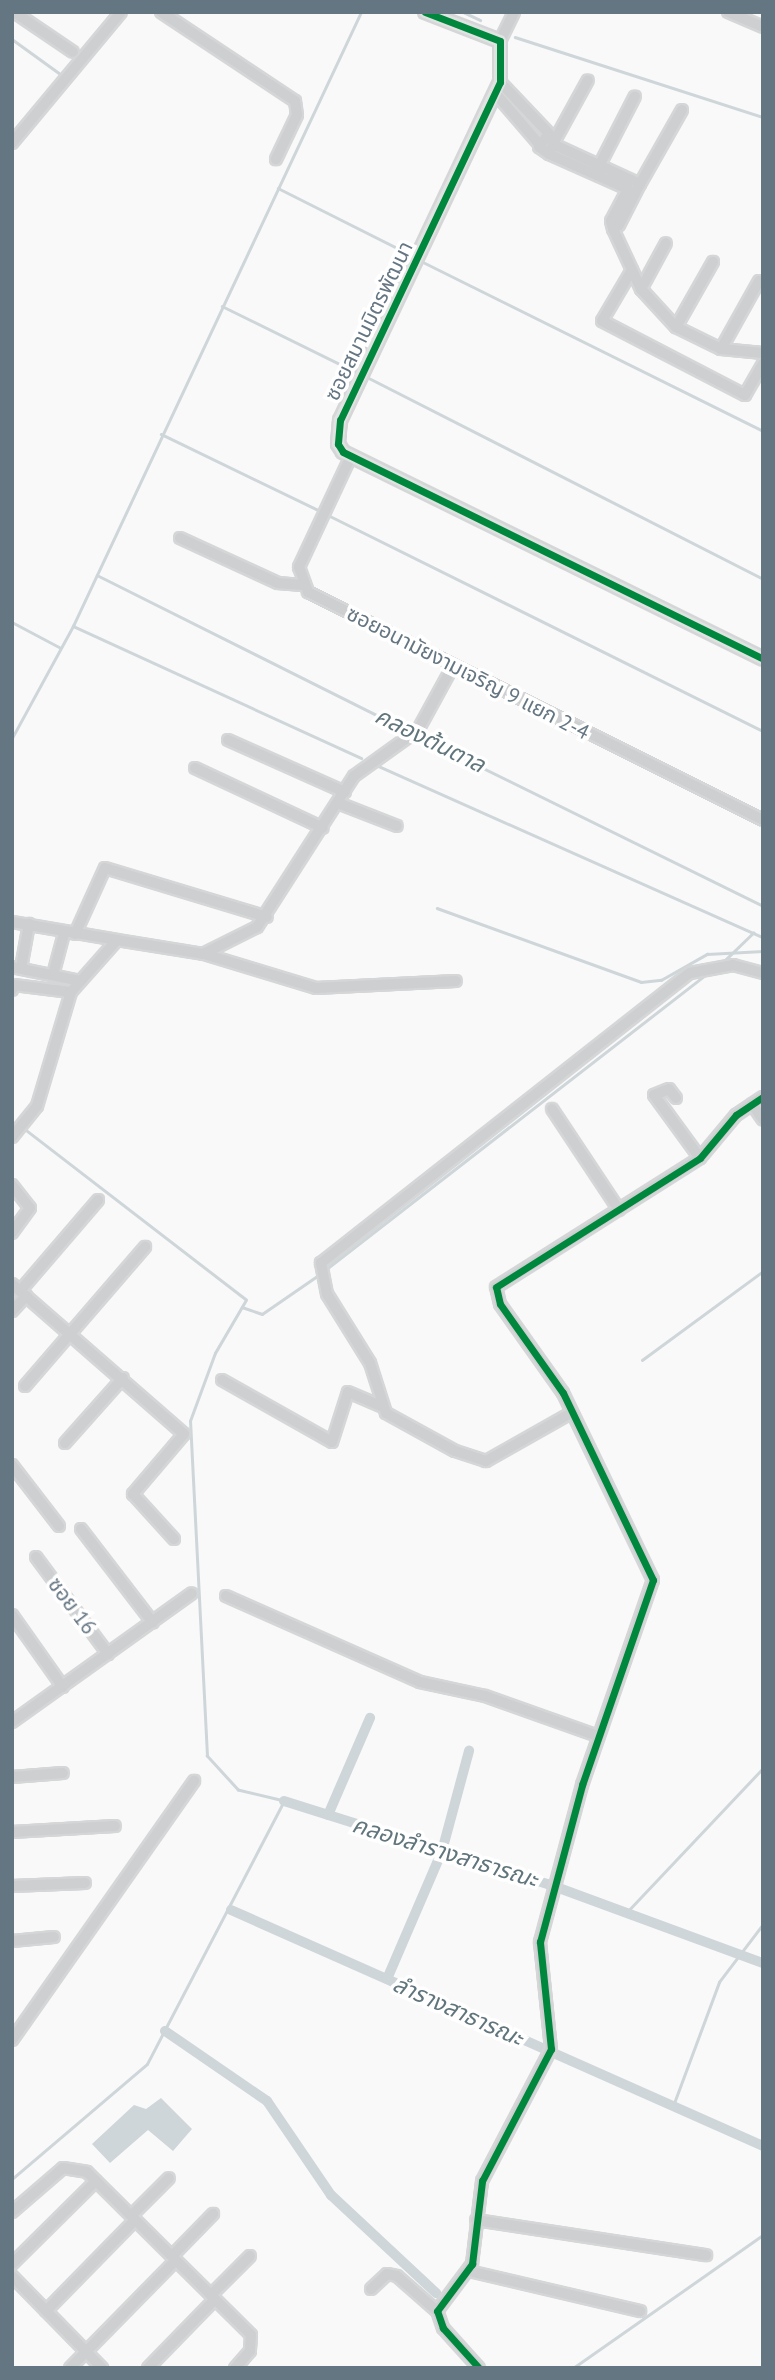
<!DOCTYPE html>
<meta charset="utf-8">
<style>
body{margin:0}
#map{position:relative;width:775px;height:2380px;overflow:hidden;background:#f9f9f9;font-family:"PT Sans","Noto Sans Thai",sans-serif}
div>[style]{position:absolute}
[style*='--x']{left:calc(var(--x)*1px);top:calc(var(--y)*1px);width:calc(var(--w)*1px);rotate:calc(var(--a)*1deg)}
.water>*{inset:0;background:#ced6d9}
.stream>*{height:2.5px;margin:-1.25px;padding:0 1.25px;transform-origin:1.25px;border-radius:1.25px;background:#ced6d9}
.canal>*{height:10px;margin:-5px;padding:0 5px;transform-origin:5px;border-radius:5px;background:#ced6d9}
.roads{filter:drop-shadow(2px 0 #d5d6d7) drop-shadow(-2px 0 #d5d6d7) drop-shadow(0 2px #d5d6d7) drop-shadow(0 -2px #d5d6d7)}
.street>*{height:10px;margin:-5px;padding:0 5px;transform-origin:5px;border-radius:5px;background:#cecfd0}
.secondary>*{height:12px;margin:-6px;padding:0 6px;transform-origin:6px;border-radius:6px;background:#e1e2e2}
.cycleway>*{height:7px;margin:-3.5px;padding:0 3.5px;transform-origin:3.5px;border-radius:3.5px;background:#00873e}
span{translate:-50% -50%;white-space:nowrap;text-align:center;line-height:1.15;-webkit-text-stroke:7px #fff;paint-order:stroke}
.street-label{font-size:21px;color:#657683}
.water-label{font-size:23px;color:#60757c;font-style:italic}
.frame{position:absolute;inset:0;border:14px solid #657683;pointer-events:none}
</style>
<div id="map">
<div class="water">
<i style="clip-path:polygon(161px 2098px,192px 2129px,173px 2151px,148px 2130px,110px 2163px,92px 2144px,134px 2105px,146px 2109px)"></i>
</div>
<div class="stream">
<i style="--x:463;--y:12;--w:19;--a:25"></i>
<i style="--x:515;--y:37;--w:261;--a:17.9"></i>
<i style="--x:12;--y:39;--w:58;--a:35.9"></i>
<i style="--x:278;--y:188;--w:151;--a:26.7"></i>
<i style="--x:421;--y:261;--w:382;--a:26.4"></i>
<i style="--x:222;--y:306;--w:152;--a:26.2"></i>
<i style="--x:367;--y:377;--w:445;--a:27"></i>
<i style="--x:161;--y:434;--w:179;--a:25.8"></i>
<i style="--x:328;--y:515;--w:486;--a:26.4"></i>
<i style="--x:97;--y:575;--w:350;--a:26.6"></i>
<i style="--x:12;--y:622;--w:55;--a:28"></i>
<i style="--x:73;--y:626;--w:317;--a:24.6"></i>
<i style="--x:416;--y:735;--w:387;--a:26.2"></i>
<i style="--x:12;--y:738;--w:128;--a:-61.4"></i>
<i style="--x:73;--y:626;--w:678;--a:-64.87"></i>
<i style="--x:376;--y:765;--w:424;--a:24"></i>
<i style="--x:437;--y:908;--w:217;--a:19.9"></i>
<i style="--x:641;--y:982;--w:20;--a:-6"></i>
<i style="--x:661;--y:980;--w:53;--a:-29.5"></i>
<i style="--x:707;--y:954;--w:56;--a:-3.1"></i>
<i style="--x:721;--y:964;--w:45;--a:-44.1"></i>
<i style="--x:325;--y:1270;--w:483;--a:-37.8"></i>
<i style="--x:242;--y:1307;--w:21;--a:19"></i>
<i style="--x:262;--y:1314;--w:70;--a:-34.6"></i>
<i style="--x:642;--y:1360;--w:150;--a:-36.3"></i>
<i style="--x:625;--y:1914;--w:201;--a:-46.6"></i>
<i style="--x:673;--y:2106;--w:132;--a:-69.6"></i>
<i style="--x:719;--y:1982;--w:73;--a:-52.8"></i>
<i style="--x:12;--y:2179;--w:177;--a:-40.4"></i>
<i style="--x:147;--y:2064;--w:297;--a:-62.5"></i>
<i style="--x:284;--y:1801;--w:47;--a:-166.6"></i>
<i style="--x:238;--y:1790;--w:46;--a:-132.4"></i>
<i style="--x:207;--y:1756;--w:335;--a:-92.9"></i>
<i style="--x:190;--y:1421;--w:72;--a:-69.8"></i>
<i style="--x:215;--y:1353;--w:61;--a:-59.7"></i>
<i style="--x:246;--y:1300;--w:282;--a:-142.4"></i>
<i style="--x:573;--y:2368;--w:232;--a:-35"></i>
</div>
<div class="canal">
<i style="--x:284;--y:1801;--w:277;--a:17.5"></i>
<i style="--x:548;--y:1884;--w:229;--a:20.2"></i>
<i style="--x:328;--y:1815;--w:106;--a:-66.6"></i>
<i style="--x:231;--y:1910;--w:582;--a:23.92"></i>
<i style="--x:387;--y:1979;--w:139;--a:-66.7"></i>
<i style="--x:442;--y:1851;--w:104;--a:-74.9"></i>
<i style="--x:165;--y:2031;--w:124;--a:34.5"></i>
<i style="--x:267;--y:2101;--w:114;--a:55.8"></i>
<i style="--x:331;--y:2195;--w:144;--a:43"></i>
</div>
<div class="roads">
<div class="street">
<i style="--x:14;--y:12;--w:71;--a:34.1"></i>
<i style="--x:161;--y:12;--w:161;--a:33.6"></i>
<i style="--x:295;--y:101;--w:14;--a:82"></i>
<i style="--x:297;--y:115;--w:49;--a:115.5"></i>
<i style="--x:728;--y:12;--w:38;--a:23"></i>
<i style="--x:500;--y:41;--w:32;--a:-64"></i>
<i style="--x:500;--y:82;--w:80;--a:46.5"></i>
<i style="--x:555;--y:140;--w:15;--a:113"></i>
<i style="--x:549;--y:154;--w:12;--a:-145"></i>
<i style="--x:539;--y:147;--w:14;--a:-54"></i>
<i style="--x:496;--y:94;--w:66;--a:49.3"></i>
<i style="--x:555;--y:140;--w:68;--a:-61.2"></i>
<i style="--x:12;--y:143;--w:170;--a:-50.2"></i>
<i style="--x:549;--y:154;--w:86;--a:23.9"></i>
<i style="--x:628;--y:189;--w:36;--a:118"></i>
<i style="--x:611;--y:221;--w:8;--a:76"></i>
<i style="--x:613;--y:229;--w:7;--a:-34"></i>
<i style="--x:619;--y:225;--w:46;--a:-62.9"></i>
<i style="--x:640;--y:184;--w:91;--a:-155.4"></i>
<i style="--x:596;--y:172;--w:85;--a:-62.8"></i>
<i style="--x:640;--y:184;--w:85;--a:-60.4"></i>
<i style="--x:613;--y:229;--w:66;--a:65"></i>
<i style="--x:641;--y:289;--w:52;--a:47.4"></i>
<i style="--x:676;--y:327;--w:50;--a:26.1"></i>
<i style="--x:721;--y:349;--w:42;--a:5.4"></i>
<i style="--x:632;--y:270;--w:59;--a:120.5"></i>
<i style="--x:602;--y:321;--w:161;--a:27.4"></i>
<i style="--x:745;--y:395;--w:36;--a:-60"></i>
<i style="--x:641;--y:289;--w:52;--a:-61.5"></i>
<i style="--x:676;--y:327;--w:75;--a:-60.4"></i>
<i style="--x:721;--y:349;--w:78;--a:-60.8"></i>
<i style="--x:351;--y:456;--w:123;--a:115.1"></i>
<i style="--x:299;--y:567;--w:27;--a:70"></i>
<i style="--x:308;--y:592;--w:509;--a:26.62"></i>
<i style="--x:180;--y:538;--w:108;--a:24.7"></i>
<i style="--x:278;--y:583;--w:24;--a:5"></i>
<i style="--x:228;--y:740;--w:128;--a:24"></i>
<i style="--x:195;--y:768;--w:141;--a:25.1"></i>
<i style="--x:338;--y:803;--w:63;--a:21.3"></i>
<i style="--x:12;--y:922;--w:107;--a:9.7"></i>
<i style="--x:75;--y:934;--w:72;--a:-65.6"></i>
<i style="--x:105;--y:868;--w:169;--a:16.8"></i>
<i style="--x:204;--y:954;--w:117;--a:16.9"></i>
<i style="--x:316;--y:988;--w:140;--a:-2.9"></i>
<i style="--x:12;--y:967;--w:69;--a:11.6"></i>
<i style="--x:21;--y:968;--w:45;--a:-79.7"></i>
<i style="--x:54;--y:971;--w:39;--a:-75"></i>
<i style="--x:12;--y:990;--w:5;--a:-68"></i>
<i style="--x:14;--y:985;--w:57;--a:7"></i>
<i style="--x:676;--y:1098;--w:11;--a:-128"></i>
<i style="--x:669;--y:1089;--w:16;--a:158"></i>
<i style="--x:654;--y:1095;--w:78;--a:53.9"></i>
<i style="--x:752;--y:1104;--w:19;--a:55"></i>
<i style="--x:552;--y:1109;--w:121;--a:56.4"></i>
<i style="--x:12;--y:1137;--w:40;--a:-51"></i>
<i style="--x:37;--y:1106;--w:119;--a:-73.4"></i>
<i style="--x:71;--y:992;--w:69;--a:-48.5"></i>
<i style="--x:117;--y:940;--w:87;--a:9.2"></i>
<i style="--x:203;--y:954;--w:60;--a:-26.6"></i>
<i style="--x:257;--y:927;--w:179;--a:-57.3"></i>
<i style="--x:354;--y:776;--w:79;--a:-35.7"></i>
<i style="--x:418;--y:730;--w:73;--a:-61.3"></i>
<i style="--x:12;--y:1185;--w:29;--a:52"></i>
<i style="--x:30;--y:1208;--w:31;--a:126"></i>
<i style="--x:12;--y:1284;--w:228;--a:41.1"></i>
<i style="--x:184;--y:1434;--w:79;--a:130.4"></i>
<i style="--x:133;--y:1494;--w:61;--a:47.7"></i>
<i style="--x:20;--y:1291;--w:120;--a:-49.4"></i>
<i style="--x:12;--y:1311;--w:21;--a:-47"></i>
<i style="--x:222;--y:1380;--w:126;--a:29.4"></i>
<i style="--x:332;--y:1442;--w:52;--a:-72.3"></i>
<i style="--x:348;--y:1392;--w:36;--a:23"></i>
<i style="--x:25;--y:1386;--w:184;--a:-49.2"></i>
<i style="--x:571;--y:1413;--w:98;--a:150.5"></i>
<i style="--x:486;--y:1461;--w:33;--a:-162"></i>
<i style="--x:455;--y:1451;--w:79;--a:-151.2"></i>
<i style="--x:386;--y:1413;--w:52;--a:-107.7"></i>
<i style="--x:370;--y:1363;--w:81;--a:-121.9"></i>
<i style="--x:327;--y:1294;--w:32;--a:-101"></i>
<i style="--x:321;--y:1263;--w:469;--a:-38.2"></i>
<i style="--x:690;--y:973;--w:44;--a:-10.5"></i>
<i style="--x:733;--y:965;--w:31;--a:15"></i>
<i style="--x:65;--y:1443;--w:87;--a:-48.3"></i>
<i style="--x:12;--y:1465;--w:77;--a:52.4"></i>
<i style="--x:81;--y:1529;--w:118;--a:52.5"></i>
<i style="--x:36;--y:1557;--w:121;--a:53.4"></i>
<i style="--x:226;--y:1596;--w:212;--a:23.9"></i>
<i style="--x:420;--y:1682;--w:66;--a:12.2"></i>
<i style="--x:485;--y:1696;--w:120;--a:19.5"></i>
<i style="--x:12;--y:1615;--w:88;--a:54.7"></i>
<i style="--x:12;--y:1722;--w:221;--a:-35.6"></i>
<i style="--x:12;--y:1777;--w:51;--a:-4.5"></i>
<i style="--x:12;--y:1832;--w:103;--a:-3.3"></i>
<i style="--x:12;--y:1886;--w:73;--a:-2.4"></i>
<i style="--x:12;--y:1941;--w:42;--a:-5.4"></i>
<i style="--x:12;--y:2040;--w:317;--a:-54.9"></i>
<i style="--x:12;--y:2212;--w:67;--a:-40.8"></i>
<i style="--x:63;--y:2168;--w:24;--a:9"></i>
<i style="--x:87;--y:2172;--w:231;--a:44.8"></i>
<i style="--x:251;--y:2335;--w:16;--a:94"></i>
<i style="--x:250;--y:2351;--w:23;--a:131"></i>
<i style="--x:132;--y:2215;--w:52;--a:-45"></i>
<i style="--x:476;--y:2220;--w:233;--a:8.7"></i>
<i style="--x:172;--y:2256;--w:59;--a:-45.7"></i>
<i style="--x:12;--y:2264;--w:118;--a:-44.7"></i>
<i style="--x:469;--y:2271;--w:176;--a:13.2"></i>
<i style="--x:12;--y:2276;--w:129;--a:45.6"></i>
<i style="--x:371;--y:2289;--w:22;--a:-43"></i>
<i style="--x:387;--y:2274;--w:10;--a:11"></i>
<i style="--x:397;--y:2276;--w:53;--a:41.2"></i>
<i style="--x:211;--y:2295;--w:55;--a:-45"></i>
<i style="--x:46;--y:2311;--w:127;--a:-45.6"></i>
<i style="--x:70;--y:2368;--w:151;--a:-45.5"></i>
<i style="--x:148;--y:2368;--w:96;--a:-45.8"></i>
<i style="--x:479;--y:2368;--w:54;--a:-132"></i>
<i style="--x:443;--y:2328;--w:18;--a:-109"></i>
<i style="--x:437;--y:2311;--w:59;--a:-53.3"></i>
<i style="--x:472;--y:2264;--w:84;--a:-83.1"></i>
<i style="--x:482;--y:2181;--w:149;--a:-62.4"></i>
<i style="--x:551;--y:2049;--w:108;--a:-95.9"></i>
<i style="--x:540;--y:1942;--w:163;--a:-75"></i>
<i style="--x:582;--y:1785;--w:217;--a:-70.9"></i>
<i style="--x:653;--y:1580;--w:208;--a:-115.7"></i>
<i style="--x:563;--y:1393;--w:109;--a:-125.3"></i>
<i style="--x:500;--y:1304;--w:17;--a:-103"></i>
<i style="--x:496;--y:1287;--w:241;--a:-32.3"></i>
<i style="--x:700;--y:1158;--w:56;--a:-50.1"></i>
<i style="--x:736;--y:1115;--w:32;--a:-34"></i>
</div>
<div class="secondary">
<i style="--x:425;--y:12;--w:80;--a:21.1"></i>
<i style="--x:500;--y:41;--w:41;--a:90"></i>
<i style="--x:500;--y:82;--w:374;--a:115.3"></i>
<i style="--x:340;--y:420;--w:24;--a:95"></i>
<i style="--x:338;--y:444;--w:9;--a:58"></i>
<i style="--x:343;--y:452;--w:468;--a:26.2"></i>
</div>
</div>
<div class="cycleway">
<i style="--x:425;--y:12;--w:80;--a:21.1"></i>
<i style="--x:500;--y:41;--w:41;--a:90"></i>
<i style="--x:500;--y:82;--w:374;--a:115.3"></i>
<i style="--x:340;--y:420;--w:24;--a:95"></i>
<i style="--x:338;--y:444;--w:9;--a:58"></i>
<i style="--x:343;--y:452;--w:468;--a:26.2"></i>
<i style="--x:479;--y:2368;--w:54;--a:-132"></i>
<i style="--x:443;--y:2328;--w:18;--a:-109"></i>
<i style="--x:437;--y:2311;--w:59;--a:-53.3"></i>
<i style="--x:472;--y:2264;--w:84;--a:-83.1"></i>
<i style="--x:482;--y:2181;--w:149;--a:-62.4"></i>
<i style="--x:551;--y:2049;--w:108;--a:-95.9"></i>
<i style="--x:540;--y:1942;--w:163;--a:-75"></i>
<i style="--x:582;--y:1785;--w:217;--a:-70.9"></i>
<i style="--x:653;--y:1580;--w:208;--a:-115.7"></i>
<i style="--x:563;--y:1393;--w:109;--a:-125.3"></i>
<i style="--x:500;--y:1304;--w:17;--a:-103"></i>
<i style="--x:496;--y:1287;--w:241;--a:-32.3"></i>
<i style="--x:700;--y:1158;--w:56;--a:-50.1"></i>
<i style="--x:736;--y:1115;--w:32;--a:-34"></i>
</div>
<div class="street-label">
<span style="left:369px;top:321px;rotate:-64deg">ซอยสมานมิตรพัฒนา</span>
<span style="left:468px;top:673px;rotate:27deg">ซอยอนามัยงามเจริญ 9 แยก 2-4</span>
<span style="left:72px;top:1606px;rotate:53deg">ซอย 16</span>
</div>
<div class="water-label">
<span style="left:430px;top:740px;rotate:26deg">คลองต้นตาล</span>
<span style="left:445px;top:1852px;rotate:17deg">คลองลำรางสาธารณะ</span>
<span style="left:458px;top:2011px;rotate:24deg">ลำรางสาธารณะ</span>
</div>
<div class="frame"></div>
</div>
